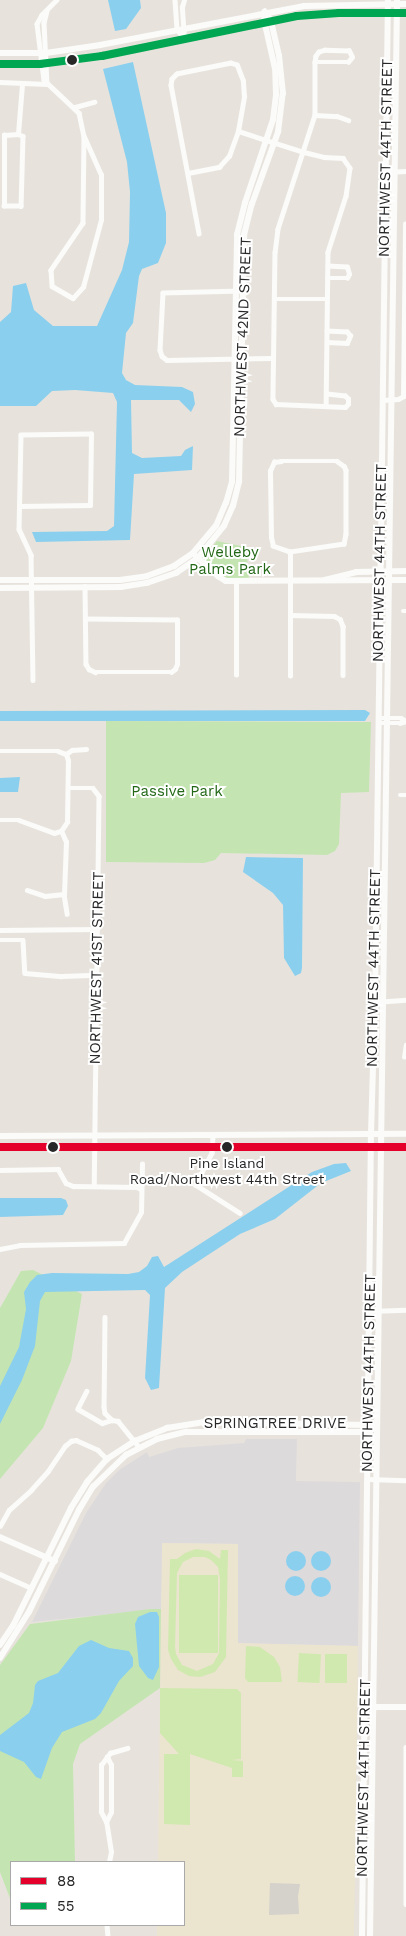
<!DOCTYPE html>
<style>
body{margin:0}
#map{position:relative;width:406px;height:1936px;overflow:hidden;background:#e7e3dc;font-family:"Work Sans",sans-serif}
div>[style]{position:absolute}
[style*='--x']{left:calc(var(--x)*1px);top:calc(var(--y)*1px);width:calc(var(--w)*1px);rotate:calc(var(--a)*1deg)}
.industrial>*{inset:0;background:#dddadc}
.education>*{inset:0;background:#ebe4cf}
.green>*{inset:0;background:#c4e5b2}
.pitch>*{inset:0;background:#d0e9af;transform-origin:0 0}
.plaza>*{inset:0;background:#d5d1cb}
.water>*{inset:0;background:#8bcfee}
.round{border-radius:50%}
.minor>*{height:4.5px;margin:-2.25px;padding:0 2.25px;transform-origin:2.25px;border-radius:2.25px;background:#fbfbfa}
.tertiary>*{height:5.5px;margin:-2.75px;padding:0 2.75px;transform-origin:2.75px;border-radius:2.75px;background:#fbfbfa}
.secondary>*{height:6px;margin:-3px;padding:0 3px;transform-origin:3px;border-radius:3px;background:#fbfbfa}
.bus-1>*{height:8px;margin:-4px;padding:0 4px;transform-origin:4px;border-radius:4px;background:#e4002b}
.bus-2>*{height:8px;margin:-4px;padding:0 4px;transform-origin:4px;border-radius:4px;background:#00a651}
.dots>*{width:14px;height:14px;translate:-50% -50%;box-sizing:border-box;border:2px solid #fff;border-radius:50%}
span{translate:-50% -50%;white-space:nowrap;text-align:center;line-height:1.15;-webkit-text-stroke:4px #fff;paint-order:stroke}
.bus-label{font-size:14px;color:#272727}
.street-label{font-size:15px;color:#272727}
.park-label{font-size:15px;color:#216715}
.legend{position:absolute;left:10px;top:1861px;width:175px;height:65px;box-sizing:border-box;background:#fff;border:1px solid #a9a9a9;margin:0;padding:6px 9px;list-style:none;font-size:15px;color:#272727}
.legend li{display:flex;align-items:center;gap:10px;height:25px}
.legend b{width:25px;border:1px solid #a9a9a9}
</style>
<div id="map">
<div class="industrial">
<i style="clip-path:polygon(246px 1439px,297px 1439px,296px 1481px,360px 1482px,358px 1646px,238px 1643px,238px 1544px,163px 1543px,161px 1609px,32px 1622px,86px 1513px,106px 1483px,119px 1470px,147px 1452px,149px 1457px,178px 1448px,244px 1443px)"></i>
</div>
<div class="education">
<i style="clip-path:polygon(162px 1543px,238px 1544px,238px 1643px,358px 1646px,354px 1936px,157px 1936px,157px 1925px,184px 1925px,184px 1862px,158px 1862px)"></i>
</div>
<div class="green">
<i style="clip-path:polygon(217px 541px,246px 547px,249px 578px,230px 579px,218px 574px,202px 560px)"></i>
<i style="clip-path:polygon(106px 721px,371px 722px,369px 792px,341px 793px,339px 844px,335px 851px,327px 855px,221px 853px,215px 860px,204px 863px,106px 862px)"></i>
<i style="clip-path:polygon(33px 1270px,82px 1294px,71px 1361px,43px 1428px,0 1479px,0 1308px,21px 1271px)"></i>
<i style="clip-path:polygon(150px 1609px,161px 1609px,160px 1688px,80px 1744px,73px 1764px,75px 1862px,11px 1862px,11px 1901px,0 1872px,0 1665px,30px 1624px)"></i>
</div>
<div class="pitch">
<i style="clip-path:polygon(evenodd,196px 1549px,209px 1551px,220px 1559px,221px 1550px,228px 1550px,226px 1657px,215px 1672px,200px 1677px,189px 1676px,178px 1670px,171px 1659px,168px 1650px,170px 1559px,177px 1559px,185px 1553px,196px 1549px,193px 1557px,205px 1557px,211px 1560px,218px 1567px,220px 1579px,219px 1653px,213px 1664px,197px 1671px,182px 1665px,176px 1654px,175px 1647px,177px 1573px,183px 1562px,193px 1557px)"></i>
<i style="left:179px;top:1575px;width:39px;height:78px"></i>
<i style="clip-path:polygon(246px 1646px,260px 1647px,274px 1657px,280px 1667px,282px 1682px,248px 1682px,245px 1678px)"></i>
<i style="left:299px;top:1653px;width:22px;height:29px;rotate:3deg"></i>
<i style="left:325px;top:1654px;width:22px;height:29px"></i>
<i style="clip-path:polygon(160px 1688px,237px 1689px,241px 1693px,241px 1759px,232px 1760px,243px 1761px,243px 1777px,232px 1777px,232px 1768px,190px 1754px,190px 1825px,164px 1824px,164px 1754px,179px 1754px,160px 1733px)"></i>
</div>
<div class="plaza">
<i style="clip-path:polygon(270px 1883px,300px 1884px,298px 1896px,299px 1914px,269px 1915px)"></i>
</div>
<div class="water">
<i style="clip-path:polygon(108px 0,140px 0,141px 8px,126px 29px,115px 31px)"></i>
<i style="clip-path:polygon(133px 62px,166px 213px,166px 243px,158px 263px,142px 269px,139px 276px,133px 323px,126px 333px,122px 373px,126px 380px,135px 385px,182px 387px,193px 392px,195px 404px,191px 412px,179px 400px,131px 400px,132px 453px,142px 458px,181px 456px,185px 450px,193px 446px,192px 470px,134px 474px,130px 540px,36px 542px,32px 532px,107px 531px,114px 526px,117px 402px,113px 393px,75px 390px,52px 391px,36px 406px,0 406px,0 322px,11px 312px,13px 286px,26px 283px,34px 310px,53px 326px,97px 326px,122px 270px,129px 242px,130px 192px,127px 162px,103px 69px)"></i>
<i style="clip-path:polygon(365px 710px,370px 713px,365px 721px,0 721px,0 711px)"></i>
<i style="clip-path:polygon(20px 777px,18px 792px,0 792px,0 778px)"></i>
<i style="clip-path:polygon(246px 857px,303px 858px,302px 968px,301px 973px,295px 976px,284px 958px,283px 905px,273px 893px,243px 872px)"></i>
<i style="clip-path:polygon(346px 1163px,351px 1171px,321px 1183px,275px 1219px,240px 1234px,182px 1272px,165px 1288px,159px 1388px,151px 1390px,145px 1378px,150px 1295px,145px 1290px,45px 1292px,40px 1301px,35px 1346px,22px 1380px,0 1424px,0 1386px,19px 1347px,26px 1309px,24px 1292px,30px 1282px,37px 1275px,52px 1273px,128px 1274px,139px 1272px,147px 1266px,152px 1257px,158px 1256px,164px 1267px,312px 1172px,334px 1164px)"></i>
<i style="clip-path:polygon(0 1198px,61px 1198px,66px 1200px,68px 1206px,63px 1215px,0 1217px)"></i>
<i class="round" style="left:286px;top:1551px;width:20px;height:20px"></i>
<i class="round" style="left:311px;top:1551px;width:20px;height:20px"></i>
<i class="round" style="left:285px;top:1576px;width:20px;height:20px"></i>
<i class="round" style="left:311px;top:1577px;width:20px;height:20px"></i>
<i style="clip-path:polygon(150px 1612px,157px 1612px,159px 1617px,159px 1667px,153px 1680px,148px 1678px,139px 1666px,135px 1624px,138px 1617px)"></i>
<i style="clip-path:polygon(91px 1640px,109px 1648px,129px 1651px,133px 1658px,133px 1666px,119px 1681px,101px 1713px,95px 1719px,62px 1732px,52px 1748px,41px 1779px,36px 1777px,24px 1762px,0 1751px,0 1735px,29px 1713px,33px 1703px,35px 1685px,38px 1681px,58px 1673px,79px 1646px)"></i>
</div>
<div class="minor">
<i style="--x:57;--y:0;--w:21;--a:135"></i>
<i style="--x:42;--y:15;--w:10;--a:119"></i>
<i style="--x:37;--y:24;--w:56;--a:82.9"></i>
<i style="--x:44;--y:80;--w:48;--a:43.3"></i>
<i style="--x:79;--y:113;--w:25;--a:78"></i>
<i style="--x:84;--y:137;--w:86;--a:90.7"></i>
<i style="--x:83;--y:223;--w:57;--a:124.2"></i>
<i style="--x:51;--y:270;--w:16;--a:86"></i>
<i style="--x:52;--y:286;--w:24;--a:30"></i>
<i style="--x:73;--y:298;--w:15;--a:-48"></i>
<i style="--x:83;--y:287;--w:69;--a:-75"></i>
<i style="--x:101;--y:220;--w:45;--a:-90"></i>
<i style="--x:101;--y:175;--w:42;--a:-114.1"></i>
<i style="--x:175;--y:0;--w:29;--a:86"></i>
<i style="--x:177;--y:29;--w:11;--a:52"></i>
<i style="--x:47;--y:11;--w:12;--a:104"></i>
<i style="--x:44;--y:23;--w:61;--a:87.2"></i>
<i style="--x:184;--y:38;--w:31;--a:-94"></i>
<i style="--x:182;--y:7;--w:7;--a:-74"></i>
<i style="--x:315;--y:62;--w:33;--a:0"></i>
<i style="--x:348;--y:62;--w:6;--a:-51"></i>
<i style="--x:352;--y:57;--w:7;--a:-117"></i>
<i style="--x:349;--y:51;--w:24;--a:-178"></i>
<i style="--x:325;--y:50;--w:6;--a:162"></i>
<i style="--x:319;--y:52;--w:5;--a:127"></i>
<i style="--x:316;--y:56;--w:6;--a:99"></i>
<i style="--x:315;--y:62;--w:53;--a:90"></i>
<i style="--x:315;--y:115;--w:120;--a:108"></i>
<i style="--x:278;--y:229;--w:23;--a:97"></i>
<i style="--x:275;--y:252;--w:147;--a:90.8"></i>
<i style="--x:273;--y:399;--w:6;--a:59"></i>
<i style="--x:276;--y:404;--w:69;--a:2.5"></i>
<i style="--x:345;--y:407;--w:4;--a:-45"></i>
<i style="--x:348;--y:404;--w:5;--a:-90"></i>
<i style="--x:348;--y:399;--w:4;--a:-135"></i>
<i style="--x:345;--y:396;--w:18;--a:-174"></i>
<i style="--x:0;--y:82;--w:47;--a:2.4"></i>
<i style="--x:75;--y:107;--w:20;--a:-15"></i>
<i style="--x:315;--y:115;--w:22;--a:3"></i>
<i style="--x:337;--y:116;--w:12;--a:20"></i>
<i style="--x:238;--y:131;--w:69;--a:17.7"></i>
<i style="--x:304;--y:152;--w:21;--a:14"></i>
<i style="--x:324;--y:157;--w:19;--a:3"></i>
<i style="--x:343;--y:158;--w:12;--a:55"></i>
<i style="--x:350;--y:168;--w:28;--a:98"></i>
<i style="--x:346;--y:196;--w:59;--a:107.8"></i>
<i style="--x:328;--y:252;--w:154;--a:90.7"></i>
<i style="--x:18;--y:134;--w:5;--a:22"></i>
<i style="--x:23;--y:136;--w:70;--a:91.6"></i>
<i style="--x:21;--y:206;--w:17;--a:180"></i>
<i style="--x:4;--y:206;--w:71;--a:-90"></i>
<i style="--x:4;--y:135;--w:14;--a:-4"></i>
<i style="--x:18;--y:134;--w:50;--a:-85.4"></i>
<i style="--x:386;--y:172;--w:20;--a:-3"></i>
<i style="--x:188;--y:173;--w:32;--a:-11"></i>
<i style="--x:219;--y:167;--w:15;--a:-48"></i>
<i style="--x:229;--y:156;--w:27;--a:-70"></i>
<i style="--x:238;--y:131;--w:35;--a:-80"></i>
<i style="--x:244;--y:97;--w:16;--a:-94"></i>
<i style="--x:243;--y:81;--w:17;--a:-111"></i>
<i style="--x:237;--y:65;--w:6;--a:-162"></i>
<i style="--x:231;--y:63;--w:55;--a:168.5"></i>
<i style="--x:177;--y:74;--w:7;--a:135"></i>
<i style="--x:172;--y:79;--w:6;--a:99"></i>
<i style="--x:171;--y:85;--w:151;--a:79.3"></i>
<i style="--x:327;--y:278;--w:20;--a:0"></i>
<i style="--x:347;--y:278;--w:4;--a:-63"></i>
<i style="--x:349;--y:274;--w:7;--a:-106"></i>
<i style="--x:347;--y:267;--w:19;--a:-177"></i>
<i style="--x:242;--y:291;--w:79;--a:178.5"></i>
<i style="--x:163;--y:293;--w:57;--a:93"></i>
<i style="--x:160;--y:350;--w:6;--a:72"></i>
<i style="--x:162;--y:356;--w:6;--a:39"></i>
<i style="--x:167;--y:360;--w:105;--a:-1.1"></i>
<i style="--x:274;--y:299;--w:54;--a:0"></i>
<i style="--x:327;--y:342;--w:20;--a:3"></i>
<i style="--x:347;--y:343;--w:8;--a:-67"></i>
<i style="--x:350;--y:336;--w:5;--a:-127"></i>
<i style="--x:347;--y:332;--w:20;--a:-177"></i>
<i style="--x:403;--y:396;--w:172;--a:-89.3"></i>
<i style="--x:383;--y:400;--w:15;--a:-4"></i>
<i style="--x:398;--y:399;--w:9;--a:-27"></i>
<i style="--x:20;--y:506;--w:70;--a:-0.8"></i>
<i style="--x:90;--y:505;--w:71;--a:-89.2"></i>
<i style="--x:91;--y:434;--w:70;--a:179.2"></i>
<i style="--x:21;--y:435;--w:94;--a:91.2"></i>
<i style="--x:19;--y:529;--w:29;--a:65"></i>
<i style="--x:31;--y:555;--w:125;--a:89.1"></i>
<i style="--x:85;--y:586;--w:78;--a:89.3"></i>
<i style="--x:86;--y:664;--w:6;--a:59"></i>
<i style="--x:89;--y:669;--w:7;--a:27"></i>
<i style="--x:95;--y:672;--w:76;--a:0"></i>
<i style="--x:171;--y:672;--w:5;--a:-37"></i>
<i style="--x:175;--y:669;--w:5;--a:-68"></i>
<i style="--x:177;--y:664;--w:44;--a:-90"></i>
<i style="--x:177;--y:620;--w:91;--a:-179.4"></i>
<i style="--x:403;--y:611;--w:3;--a:0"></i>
<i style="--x:290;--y:615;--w:44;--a:1.3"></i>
<i style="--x:334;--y:616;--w:7;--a:27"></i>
<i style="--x:340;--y:619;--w:8;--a:67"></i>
<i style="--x:343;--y:626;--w:49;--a:90"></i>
<i style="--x:236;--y:675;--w:93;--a:-90"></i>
<i style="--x:290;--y:676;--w:124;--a:-90"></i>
<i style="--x:290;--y:552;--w:18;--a:-161"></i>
<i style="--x:273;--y:546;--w:9;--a:-103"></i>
<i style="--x:271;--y:537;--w:66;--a:-90.9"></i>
<i style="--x:270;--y:471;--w:10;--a:-66"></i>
<i style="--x:274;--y:462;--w:7;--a:-8"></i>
<i style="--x:281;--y:461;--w:56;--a:0"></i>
<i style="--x:337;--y:461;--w:9;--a:36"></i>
<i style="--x:344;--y:466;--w:4;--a:63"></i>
<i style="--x:346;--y:470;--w:64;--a:90"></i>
<i style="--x:346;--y:534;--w:10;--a:101"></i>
<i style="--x:344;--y:544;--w:55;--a:171.6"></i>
<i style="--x:379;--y:718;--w:22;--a:0"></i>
<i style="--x:401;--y:718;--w:6;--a:31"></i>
<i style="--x:378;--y:723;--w:22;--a:0"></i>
<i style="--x:400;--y:723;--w:6;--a:-18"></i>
<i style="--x:0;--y:751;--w:58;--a:0"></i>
<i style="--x:58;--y:751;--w:9;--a:21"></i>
<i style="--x:66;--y:754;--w:7;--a:-34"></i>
<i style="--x:72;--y:750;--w:14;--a:-4"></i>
<i style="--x:68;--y:788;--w:25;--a:0"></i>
<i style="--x:93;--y:788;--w:10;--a:53"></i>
<i style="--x:99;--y:796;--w:389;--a:90.7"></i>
<i style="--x:400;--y:795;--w:6;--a:0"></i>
<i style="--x:0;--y:820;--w:19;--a:0"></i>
<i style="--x:19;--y:820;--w:37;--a:20"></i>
<i style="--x:54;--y:833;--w:7;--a:-16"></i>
<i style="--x:61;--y:831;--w:11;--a:-56"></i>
<i style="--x:67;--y:822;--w:61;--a:-89.1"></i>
<i style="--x:68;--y:761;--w:7;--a:-106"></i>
<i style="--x:27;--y:890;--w:19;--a:18"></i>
<i style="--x:45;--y:896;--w:19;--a:-6"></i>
<i style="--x:64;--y:894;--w:52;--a:-87.8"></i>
<i style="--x:66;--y:842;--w:12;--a:-114"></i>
<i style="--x:64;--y:894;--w:20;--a:81"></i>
<i style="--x:0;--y:930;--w:97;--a:-0.6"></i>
<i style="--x:0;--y:940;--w:23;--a:0"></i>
<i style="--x:23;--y:940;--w:33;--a:87"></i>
<i style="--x:25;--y:973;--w:37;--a:5"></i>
<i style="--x:62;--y:976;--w:34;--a:-2"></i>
<i style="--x:375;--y:1002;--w:31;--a:-4"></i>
<i style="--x:404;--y:1057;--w:12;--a:-81"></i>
<i style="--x:213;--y:1136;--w:17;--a:93"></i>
<i style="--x:212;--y:1153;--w:36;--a:117"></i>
<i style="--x:196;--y:1185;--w:52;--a:32.5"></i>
<i style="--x:0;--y:1170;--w:58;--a:-1"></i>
<i style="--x:58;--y:1169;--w:16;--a:60"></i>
<i style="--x:66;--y:1183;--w:8;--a:23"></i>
<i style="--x:73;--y:1186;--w:64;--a:0.9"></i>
<i style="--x:137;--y:1187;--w:4;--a:27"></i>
<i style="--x:0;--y:1249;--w:20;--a:-11"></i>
<i style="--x:20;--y:1245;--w:104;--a:-1.1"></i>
<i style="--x:124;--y:1243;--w:35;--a:-61"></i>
<i style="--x:141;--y:1212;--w:48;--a:-88.8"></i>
<i style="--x:370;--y:1311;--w:36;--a:-2"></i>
<i style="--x:105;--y:1317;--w:90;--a:90.6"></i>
<i style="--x:104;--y:1407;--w:6;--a:81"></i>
<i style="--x:105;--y:1413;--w:10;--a:45"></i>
<i style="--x:87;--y:1391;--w:20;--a:117"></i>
<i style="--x:78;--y:1409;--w:28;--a:30"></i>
<i style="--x:102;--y:1423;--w:10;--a:-17"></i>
<i style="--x:112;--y:1420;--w:6;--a:9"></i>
<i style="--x:118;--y:1421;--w:33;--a:51"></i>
<i style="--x:368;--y:1479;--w:38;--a:2"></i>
<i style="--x:0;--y:1526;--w:18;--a:-61"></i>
<i style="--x:9;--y:1510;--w:30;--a:-42"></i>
<i style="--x:31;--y:1490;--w:25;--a:-48"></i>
<i style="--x:48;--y:1471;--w:30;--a:-56"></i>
<i style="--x:65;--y:1446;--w:8;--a:-40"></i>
<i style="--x:71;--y:1441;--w:5;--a:-11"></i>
<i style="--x:76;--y:1440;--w:24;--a:24"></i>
<i style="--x:98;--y:1450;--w:13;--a:45"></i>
<i style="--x:0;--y:1574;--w:34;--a:24"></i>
<i style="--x:406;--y:1747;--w:157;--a:90"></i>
<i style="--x:106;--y:1822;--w:11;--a:-63"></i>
<i style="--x:111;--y:1812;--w:47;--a:-90"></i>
<i style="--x:111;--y:1765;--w:9;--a:-117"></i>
<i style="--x:109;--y:1862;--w:10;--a:-79"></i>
<i style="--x:111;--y:1852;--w:30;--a:-99"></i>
<i style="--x:106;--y:1822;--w:11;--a:-117"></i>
<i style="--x:101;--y:1812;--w:47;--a:-90"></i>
<i style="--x:101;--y:1765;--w:15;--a:-53"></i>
<i style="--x:110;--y:1753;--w:18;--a:-16"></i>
<i style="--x:107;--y:1925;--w:11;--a:85"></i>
</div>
<div class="tertiary">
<i style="--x:196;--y:556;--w:30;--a:42"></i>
<i style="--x:218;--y:576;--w:9;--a:32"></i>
<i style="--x:226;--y:581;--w:180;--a:-0.3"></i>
<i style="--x:0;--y:580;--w:120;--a:0"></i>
<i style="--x:120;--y:580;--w:27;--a:-8"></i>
<i style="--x:147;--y:576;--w:29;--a:-20"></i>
<i style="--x:174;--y:566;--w:23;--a:-34"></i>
<i style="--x:193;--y:553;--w:35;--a:-50"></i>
<i style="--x:216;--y:526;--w:25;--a:-67"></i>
<i style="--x:226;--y:503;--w:22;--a:-74"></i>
<i style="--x:232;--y:482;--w:247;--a:-88.8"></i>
<i style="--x:237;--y:235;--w:33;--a:-76"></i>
<i style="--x:245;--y:203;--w:88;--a:-71.4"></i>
<i style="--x:273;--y:120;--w:26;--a:-83"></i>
<i style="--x:276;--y:94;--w:25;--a:-92"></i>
<i style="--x:275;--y:69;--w:50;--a:-102.7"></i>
<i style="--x:325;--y:580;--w:32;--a:-14"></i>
<i style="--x:356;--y:572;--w:50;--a:-1.1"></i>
<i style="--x:0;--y:588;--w:121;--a:-0.5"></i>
<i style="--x:121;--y:587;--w:26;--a:-9"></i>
<i style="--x:147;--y:583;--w:31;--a:-19"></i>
<i style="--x:176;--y:573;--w:27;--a:-34"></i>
<i style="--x:198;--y:558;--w:41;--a:-50.9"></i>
<i style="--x:224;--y:526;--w:22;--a:-66"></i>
<i style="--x:233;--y:506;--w:25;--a:-76"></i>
<i style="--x:239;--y:482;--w:247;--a:-88.8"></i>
<i style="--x:244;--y:235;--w:32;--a:-76"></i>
<i style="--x:252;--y:204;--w:77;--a:-70.1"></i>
<i style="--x:278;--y:132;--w:38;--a:-83"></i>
<i style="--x:283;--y:94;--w:38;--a:-96"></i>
<i style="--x:279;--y:56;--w:36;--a:-103"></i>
<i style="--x:271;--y:21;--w:11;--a:-124"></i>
<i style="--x:0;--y:1537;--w:60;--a:23.6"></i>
<i style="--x:0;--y:1645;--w:23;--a:-56"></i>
<i style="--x:13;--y:1626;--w:131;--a:-63.8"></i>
<i style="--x:71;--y:1508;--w:31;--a:-58"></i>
<i style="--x:87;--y:1482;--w:30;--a:-49"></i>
<i style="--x:107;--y:1459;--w:33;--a:-33"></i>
<i style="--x:135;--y:1441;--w:35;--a:-22"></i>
<i style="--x:167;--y:1428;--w:36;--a:-9"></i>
<i style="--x:203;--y:1422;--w:165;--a:1"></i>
<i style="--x:368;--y:1425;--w:9;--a:18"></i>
<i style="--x:0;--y:1658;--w:54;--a:-57.8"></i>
<i style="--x:29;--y:1612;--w:114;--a:-63.9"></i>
<i style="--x:79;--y:1510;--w:27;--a:-59"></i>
<i style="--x:93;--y:1487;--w:46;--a:-44.1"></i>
<i style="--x:126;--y:1455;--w:35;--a:-27"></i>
<i style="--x:157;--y:1439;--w:30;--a:-14"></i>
<i style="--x:186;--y:1432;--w:184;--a:0"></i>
<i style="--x:369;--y:1707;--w:37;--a:0"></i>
<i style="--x:362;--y:1936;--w:802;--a:-89.36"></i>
<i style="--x:371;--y:1134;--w:132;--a:-88.3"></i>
<i style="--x:375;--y:1002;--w:1002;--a:-89.26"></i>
<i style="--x:370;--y:1936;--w:1936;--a:-89.2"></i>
</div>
<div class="secondary">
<i style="--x:0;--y:53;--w:46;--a:0"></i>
<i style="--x:46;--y:53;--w:55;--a:-8.4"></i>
<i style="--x:100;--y:45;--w:208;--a:-10.8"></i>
<i style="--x:304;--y:6;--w:102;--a:-1.1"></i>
<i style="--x:0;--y:64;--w:40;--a:0"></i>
<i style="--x:40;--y:64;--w:63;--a:-7.4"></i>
<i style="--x:102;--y:56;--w:199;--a:-11.6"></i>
<i style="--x:297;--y:16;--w:42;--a:-4.1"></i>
<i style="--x:339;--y:13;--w:67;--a:0"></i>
<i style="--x:0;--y:1136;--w:406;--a:-0.3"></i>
<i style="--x:0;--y:1147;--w:406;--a:0"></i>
</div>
<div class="bus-1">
<i style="--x:0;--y:1147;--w:406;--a:0"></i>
</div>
<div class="bus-2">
<i style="--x:0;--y:64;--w:40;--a:0"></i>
<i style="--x:40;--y:64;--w:63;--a:-7.4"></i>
<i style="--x:102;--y:56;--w:199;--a:-11.6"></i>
<i style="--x:297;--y:16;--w:42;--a:-4.1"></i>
<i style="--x:339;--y:13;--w:67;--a:0"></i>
</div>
<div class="dots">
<i style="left:72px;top:60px;background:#272727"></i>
<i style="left:53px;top:1147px;background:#272727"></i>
<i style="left:227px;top:1147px;background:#272727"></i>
</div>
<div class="bus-label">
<span style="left:227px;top:1171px">Pine Island<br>Road/Northwest 44th Street</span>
</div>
<div class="street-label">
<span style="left:386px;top:158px;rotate:-89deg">NORTHWEST 44TH STREET</span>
<span style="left:243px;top:337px;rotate:-88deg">NORTHWEST 42ND STREET</span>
<span style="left:380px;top:563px;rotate:-89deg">NORTHWEST 44TH STREET</span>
<span style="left:97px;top:968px;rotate:-89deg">NORTHWEST 41ST STREET</span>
<span style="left:374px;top:968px;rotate:-89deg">NORTHWEST 44TH STREET</span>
<span style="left:369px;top:1373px;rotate:-89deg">NORTHWEST 44TH STREET</span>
<span style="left:275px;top:1424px">SPRINGTREE DRIVE</span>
<span style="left:364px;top:1778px;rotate:-89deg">NORTHWEST 44TH STREET</span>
</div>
<div class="park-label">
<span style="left:230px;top:561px">Welleby<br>Palms Park</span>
<span style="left:177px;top:792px">Passive Park</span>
</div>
<ul class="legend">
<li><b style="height:6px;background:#e4002b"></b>88</li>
<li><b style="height:6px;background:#00a651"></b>55</li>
</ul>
</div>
